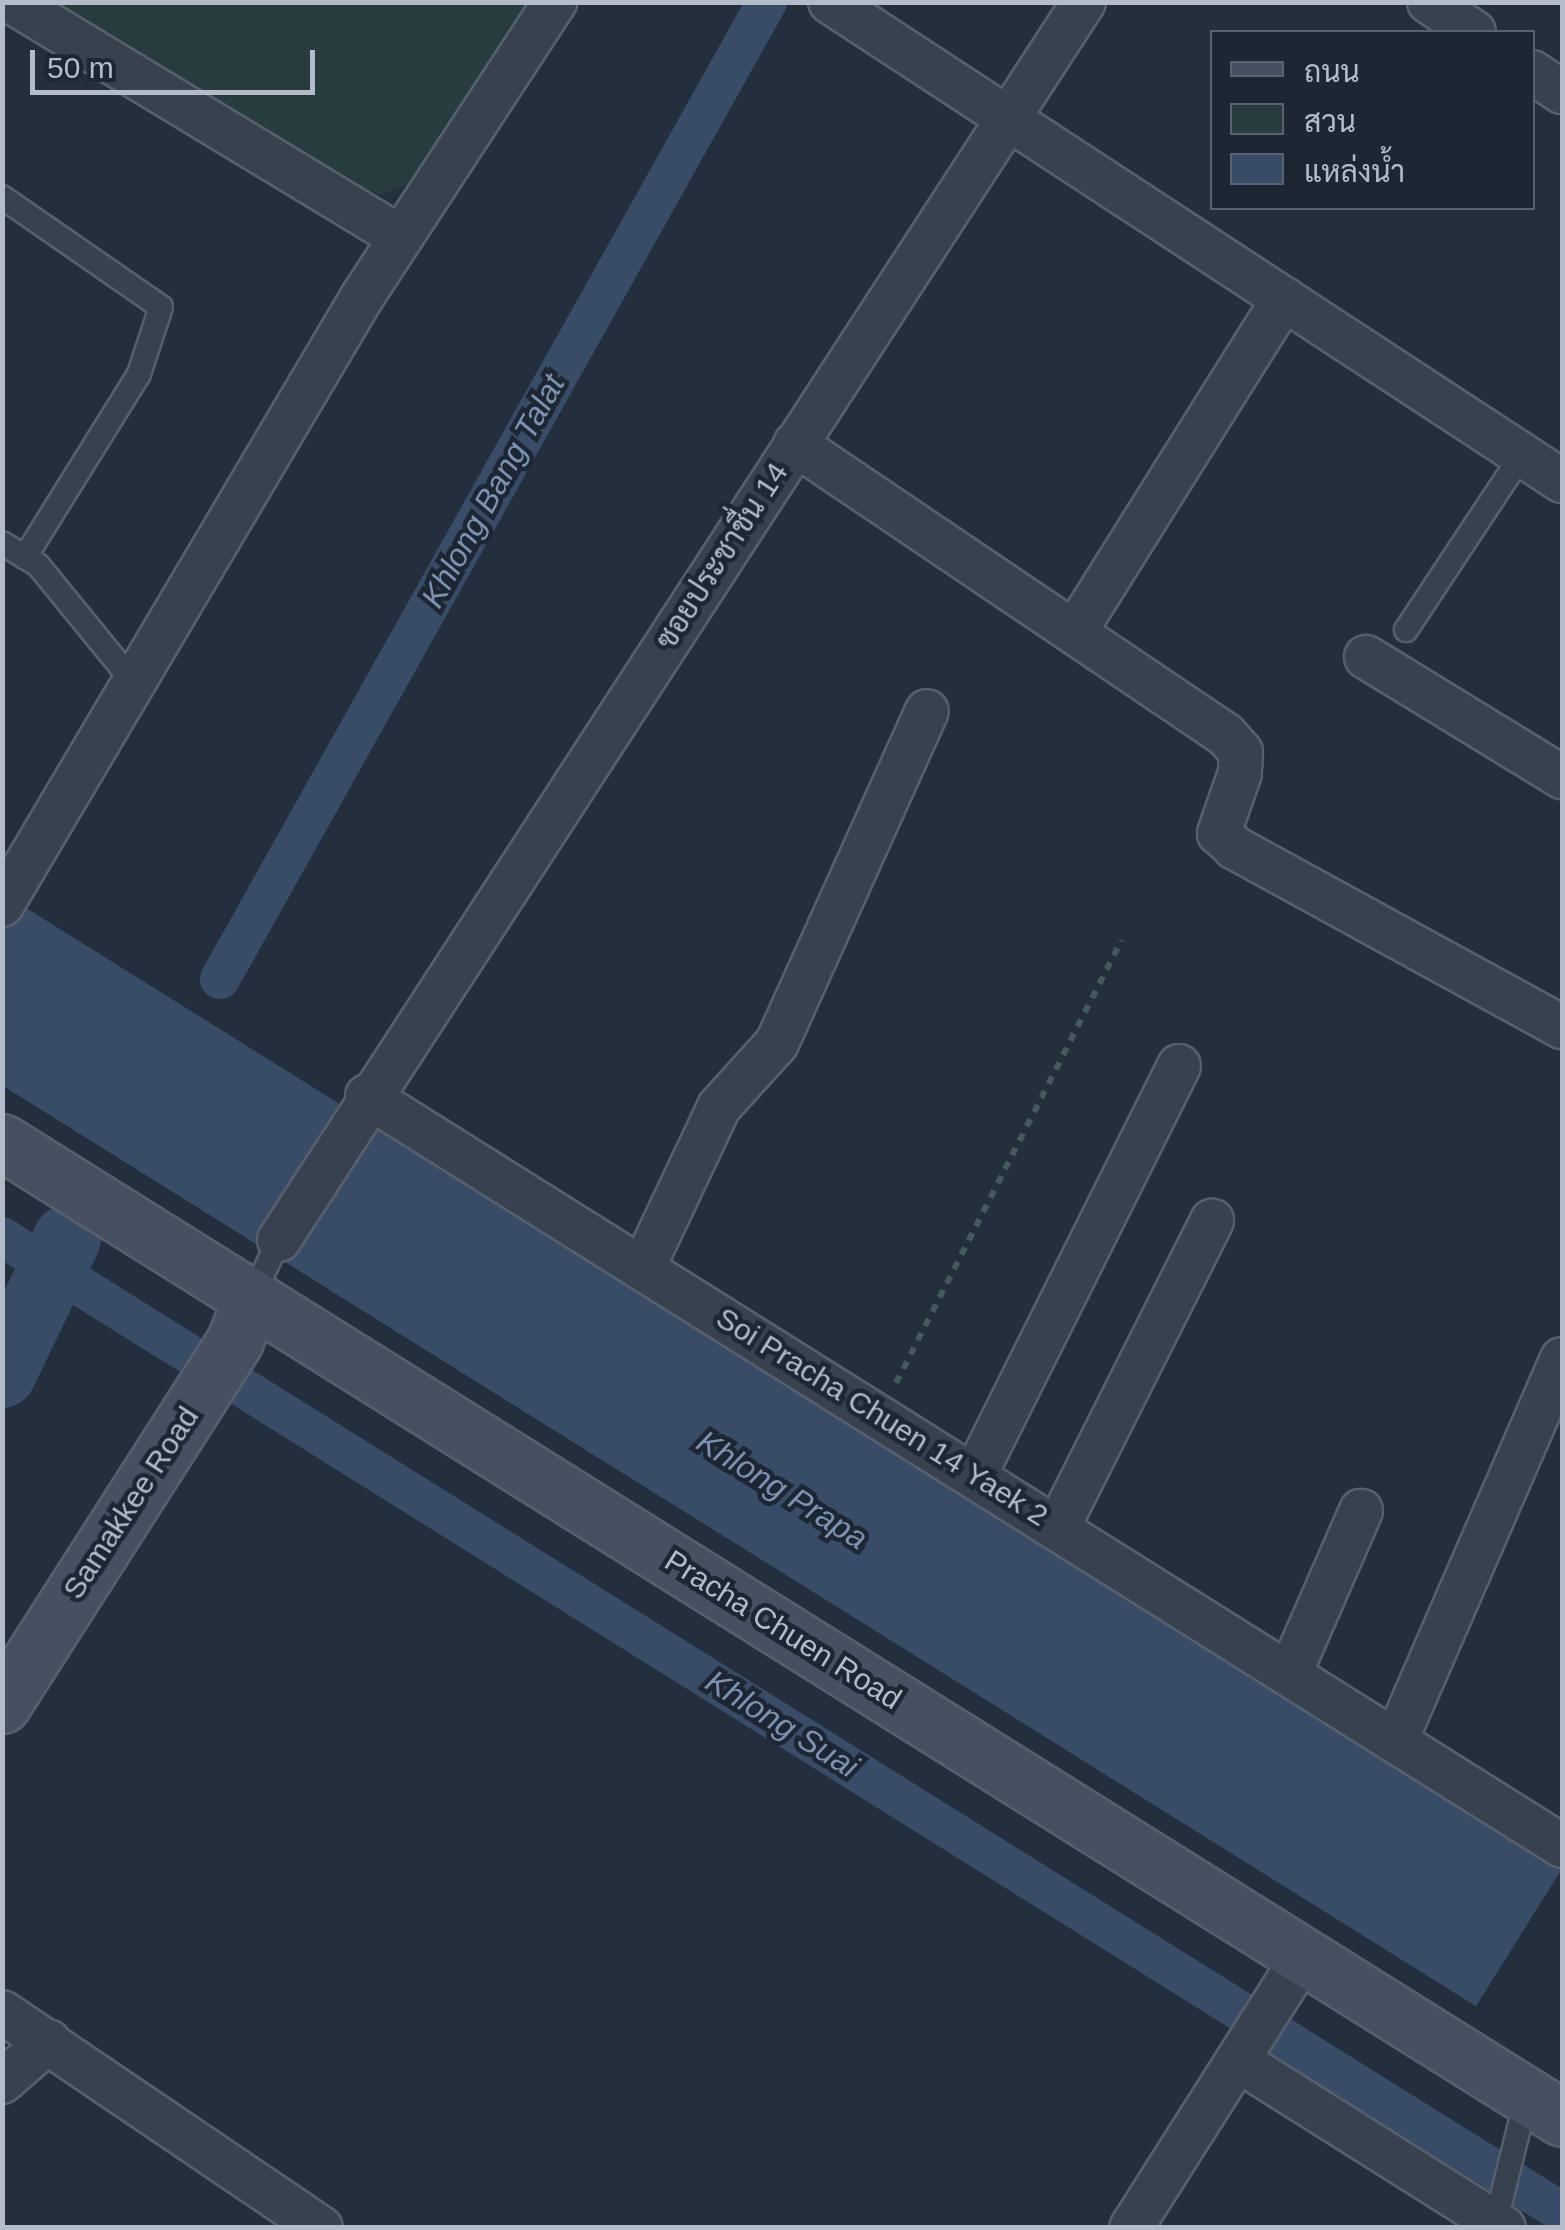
<!DOCTYPE html>
<meta charset="utf-8">
<style>
body{margin:0}
#map{position:relative;width:1565px;height:2230px;overflow:hidden;background:#242f3e;font-family:Arial,Sarabun,sans-serif}
div>[style]{position:absolute}
[style*='--x']{left:calc(var(--x)*1px);top:calc(var(--y)*1px);width:calc(var(--w)*1px);rotate:calc(var(--a)*1deg)}
.green>*{inset:0;background:#263c3f}
.water>*{inset:0;background:#394c67;transform-origin:0 0}
.canal>*{height:40px;margin:-20px;padding:0 20px;transform-origin:20px;border-radius:20px;background:#394c67}
.river>*{height:68px;margin:-34px;padding:0 34px;transform-origin:34px;border-radius:34px;background:#394c67}
.path>*{height:6px;margin-top:-3px;transform-origin:0;background:repeating-linear-gradient(90deg,#44595c 0 8px,transparent 0 16px)}
.roads{filter:drop-shadow(2px 0 #565f6c) drop-shadow(-2px 0 #565f6c) drop-shadow(0 2px #565f6c) drop-shadow(0 -2px #565f6c)}
.lane>*{height:22px;margin:-11px;padding:0 11px;transform-origin:11px;border-radius:11px;background:#38414e}
.street>*{height:42px;margin:-21px;padding:0 21px;transform-origin:21px;border-radius:21px;background:#38414e}
.secondary>*{height:55px;margin:-27.5px;padding:0 27.5px;transform-origin:27.5px;border-radius:27.5px;background:#465061}
span{translate:-50% -50%;white-space:nowrap;text-align:center;line-height:1.15;-webkit-text-stroke:9px #1d2633;paint-order:stroke}
.street-label{font-size:30px;color:#b4bcc9}
.water-label{font-size:32px;color:#7c92b1;font-style:italic}
.frame{position:absolute;inset:0;border:5px solid #b4bcc9;pointer-events:none}
.legend{position:absolute;left:1210px;top:30px;width:325px;height:180px;box-sizing:border-box;background:#1d2633;border:2px solid #59626f;margin:0;padding:12px 18px;list-style:none;font-size:30px;color:#b4bcc9}
.legend li{display:flex;align-items:center;gap:20px;height:50px}
.legend b{width:50px;border:2px solid #59626f}
.scale{position:absolute;left:30px;top:50px;width:285px;height:45px;box-sizing:border-box;border:5px solid #b4bcc9;border-top:0;padding-left:12px;font-size:30px;line-height:35px;white-space:nowrap;color:#b4bcc9;-webkit-text-stroke:8px #1d2633;paint-order:stroke}
</style>
<div id="map">
<div class="green">
<i style="clip-path:polygon(52px 3px,527px 3px,417px 180px,382px 195px,331px 175px)"></i>
</div>
<div class="water">
<i style="left:2px;top:893px;width:1840px;height:163px;rotate:32deg"></i>
</div>
<div class="canal">
<i style="--x:220;--y:979;--w:1120;--a:-60.76"></i>
<i style="--x:2;--y:1237;--w:1840;--a:32.01"></i>
</div>
<div class="river">
<i style="--x:2;--y:1374;--w:150;--a:-64.3"></i>
</div>
<div class="path">
<i style="--x:896;--y:1383;--w:497;--a:-63"></i>
</div>
<div class="roads">
<div class="lane">
<i style="--x:2;--y:197;--w:193;--a:34.7"></i>
<i style="--x:161;--y:307;--w:71;--a:108.2"></i>
<i style="--x:139;--y:374;--w:216;--a:121.9"></i>
<i style="--x:2;--y:543;--w:42;--a:31.4"></i>
<i style="--x:38;--y:565;--w:155;--a:50.8"></i>
<i style="--x:1406;--y:630;--w:210;--a:-56.5"></i>
<i style="--x:252;--y:1297;--w:63;--a:-64.7"></i>
<i style="--x:1494;--y:2228;--w:136;--a:-76"></i>
</div>
<div class="street">
<i style="--x:12;--y:2;--w:454;--a:31.2"></i>
<i style="--x:830;--y:2;--w:875;--a:33.2"></i>
<i style="--x:1429;--y:2;--w:54;--a:33.7"></i>
<i style="--x:1532;--y:72;--w:36;--a:34"></i>
<i style="--x:795;--y:444;--w:520;--a:34.03"></i>
<i style="--x:1226;--y:735;--w:23;--a:49"></i>
<i style="--x:1241;--y:752;--w:21;--a:93"></i>
<i style="--x:1240;--y:773;--w:64;--a:109.3"></i>
<i style="--x:1219;--y:833;--w:22;--a:43"></i>
<i style="--x:1235;--y:848;--w:373;--a:28.7"></i>
<i style="--x:1076;--y:630;--w:391;--a:-57.9"></i>
<i style="--x:1366;--y:657;--w:230;--a:31.5"></i>
<i style="--x:2;--y:905;--w:707;--a:-59.37"></i>
<i style="--x:362;--y:297;--w:353;--a:-56.8"></i>
<i style="--x:367;--y:1096;--w:1411;--a:32.11"></i>
<i style="--x:279;--y:1240;--w:1477;--a:-56.97"></i>
<i style="--x:643;--y:1268;--w:178;--a:-64.7"></i>
<i style="--x:719;--y:1107;--w:86;--a:-47.8"></i>
<i style="--x:777;--y:1043;--w:364;--a:-65.7"></i>
<i style="--x:975;--y:1475;--w:457;--a:-63.5"></i>
<i style="--x:1058;--y:1527;--w:343;--a:-63.3"></i>
<i style="--x:1291;--y:1671;--w:175;--a:-66.4"></i>
<i style="--x:1397;--y:1738;--w:413;--a:-66.5"></i>
<i style="--x:2;--y:2012;--w:385;--a:34.1"></i>
<i style="--x:1239;--y:2061;--w:313;--a:32.2"></i>
<i style="--x:2;--y:2082;--w:62;--a:-41.1"></i>
<i style="--x:1131;--y:2228;--w:321;--a:-57.6"></i>
</div>
<div class="secondary">
<i style="--x:2;--y:1142;--w:1840;--a:32.03"></i>
<i style="--x:2;--y:1705;--w:433;--a:-57.4"></i>
<i style="--x:235;--y:1340;--w:46;--a:-68.4"></i>
</div>
</div>
<div class="street-label">
<span style="left:722px;top:556px;rotate:-57deg">ซอยประชาชื่น 14</span>
<span style="left:882px;top:1417px;rotate:32deg">Soi Pracha Chuen 14 Yaek 2</span>
<span style="left:131px;top:1503px;rotate:-57deg">Samakkee Road</span>
<span style="left:783px;top:1630px;rotate:32deg">Pracha Chuen Road</span>
</div>
<div class="water-label">
<span style="left:493px;top:491px;rotate:-61deg">Khlong Bang Talat</span>
<span style="left:782px;top:1490px;rotate:32deg">Khlong Prapa</span>
<span style="left:782px;top:1724px;rotate:32deg">Khlong Suai</span>
</div>
<div class="frame"></div>
<ul class="legend">
<li><b style="height:12px;background:#465061"></b>ถนน</li>
<li><b style="height:28px;background:#263c3f"></b>สวน</li>
<li><b style="height:28px;background:#394c67"></b>แหล่งน้ำ</li>
</ul>
<div class="scale">50 m</div>
</div>
